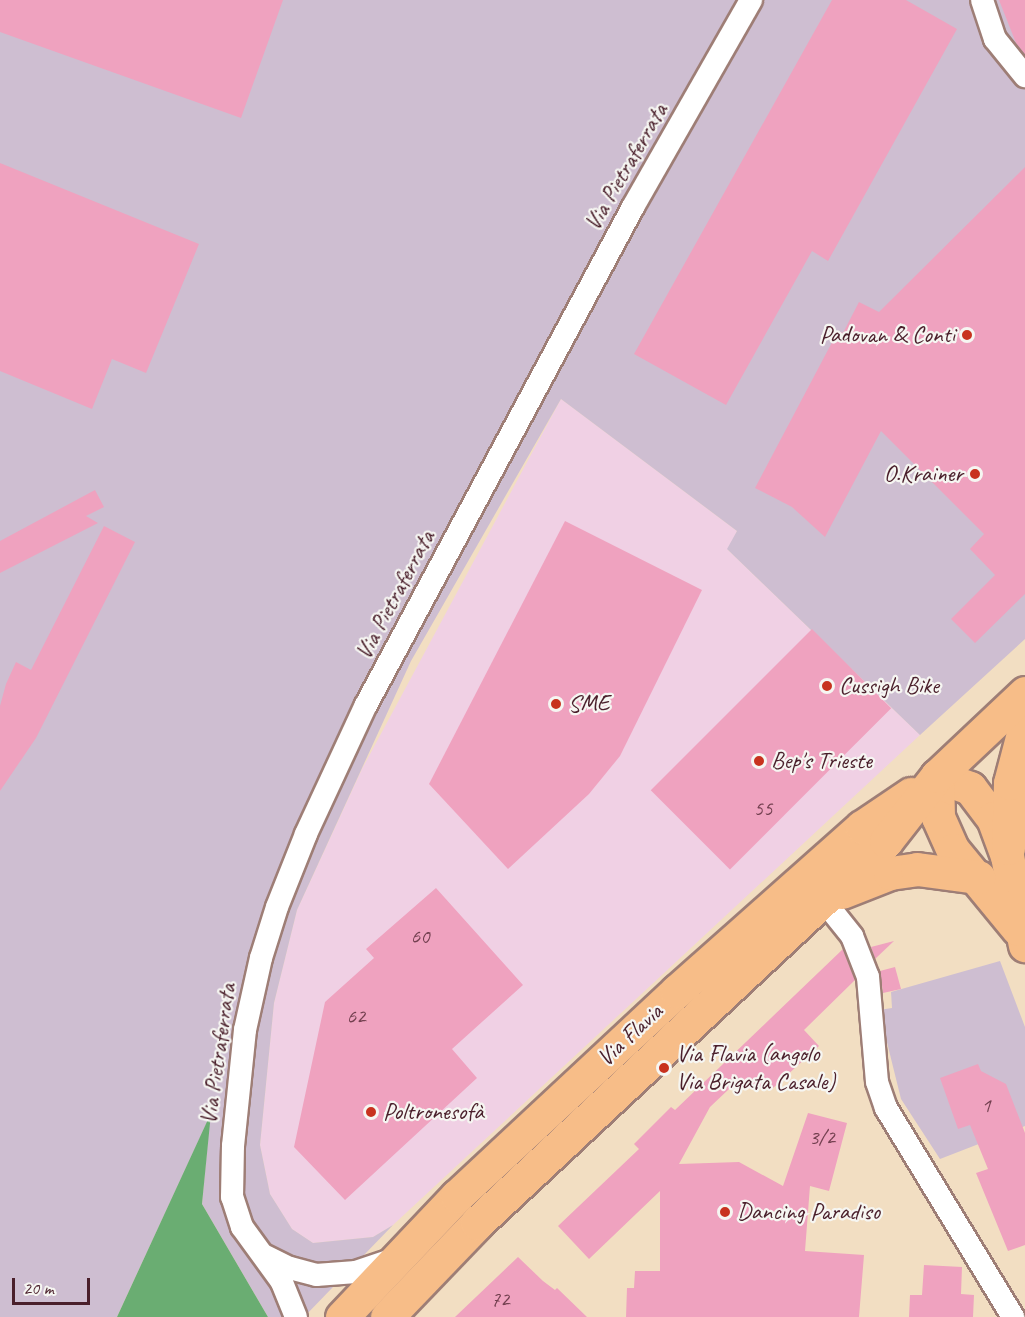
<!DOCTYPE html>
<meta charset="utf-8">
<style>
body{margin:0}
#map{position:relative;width:1025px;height:1317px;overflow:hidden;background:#f2dec2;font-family:Caveat,sans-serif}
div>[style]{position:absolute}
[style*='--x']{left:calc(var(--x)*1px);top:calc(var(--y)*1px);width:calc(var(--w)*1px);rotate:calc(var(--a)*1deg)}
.built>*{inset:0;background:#f0d0e4}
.industrial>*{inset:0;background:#cebed1}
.forest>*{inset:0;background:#6aad72}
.building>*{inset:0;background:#efa2bf;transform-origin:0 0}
.roads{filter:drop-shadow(2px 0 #9e7e76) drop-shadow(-2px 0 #9e7e76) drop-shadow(0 2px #9e7e76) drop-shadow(0 -2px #9e7e76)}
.minor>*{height:22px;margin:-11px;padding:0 11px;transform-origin:11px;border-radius:11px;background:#fff}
.primary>*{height:33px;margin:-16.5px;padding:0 16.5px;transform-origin:16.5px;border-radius:16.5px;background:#f7bd88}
.dots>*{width:16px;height:16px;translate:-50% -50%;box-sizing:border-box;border:3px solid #f6f6f2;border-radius:50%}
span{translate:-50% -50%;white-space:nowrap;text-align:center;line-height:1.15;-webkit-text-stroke:4.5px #f6f6f2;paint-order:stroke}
.number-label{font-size:21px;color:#734050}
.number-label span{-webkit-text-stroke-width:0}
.street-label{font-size:24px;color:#4a1f2b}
.poi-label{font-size:24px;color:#4a1f2b}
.right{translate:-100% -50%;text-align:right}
.left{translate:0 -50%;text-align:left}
.scale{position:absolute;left:12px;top:1278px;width:78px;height:27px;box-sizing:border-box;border:3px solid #4a1f2b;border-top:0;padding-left:8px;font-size:18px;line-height:21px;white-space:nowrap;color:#4a1f2b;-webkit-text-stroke:4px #f6f6f2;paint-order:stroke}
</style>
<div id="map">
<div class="built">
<i style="clip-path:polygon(561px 399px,737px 531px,728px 550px,920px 735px,393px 1225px,373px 1237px,313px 1243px,292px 1229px,270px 1194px,260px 1145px,274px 1003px,297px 910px,362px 769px)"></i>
</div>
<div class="industrial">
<i style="clip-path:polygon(0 0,1025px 0,1025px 639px,920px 735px,727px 549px,737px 531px,561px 399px,411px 661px,297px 910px,274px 1003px,260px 1145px,270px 1194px,292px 1229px,313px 1243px,373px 1237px,393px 1225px,304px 1317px,268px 1317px,202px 1204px,210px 1116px,117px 1317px,0 1317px)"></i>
<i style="clip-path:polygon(1000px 961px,1025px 1027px,1025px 1126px,940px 1159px,901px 1099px,879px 1010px,892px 1008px,891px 992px)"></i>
</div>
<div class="forest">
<i style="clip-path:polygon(211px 1113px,202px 1204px,268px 1317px,117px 1317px)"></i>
</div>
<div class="building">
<i style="clip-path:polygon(0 0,283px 0,241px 118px,0 32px)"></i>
<i style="clip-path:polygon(832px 0,906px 0,957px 29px,828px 261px,812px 251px,726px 405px,634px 354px)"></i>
<i style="clip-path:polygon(999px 0,1025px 0,1025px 55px,1016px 43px)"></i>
<i style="clip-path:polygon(0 163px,199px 244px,146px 373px,112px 359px,92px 409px,0 371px)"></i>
<i style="clip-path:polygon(1025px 167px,1025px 594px,975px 643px,951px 619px,995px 575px,970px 549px,984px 534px,881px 431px,825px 537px,792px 507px,755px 488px,838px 331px,843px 333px,859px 302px,879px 312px)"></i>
<i style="clip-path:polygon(95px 490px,104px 507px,86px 516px,98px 523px,0 573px,0 541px)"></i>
<i style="clip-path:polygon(565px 521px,702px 590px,620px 756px,589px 794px,508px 869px,429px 784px)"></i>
<i style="clip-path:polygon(104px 526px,135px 542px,36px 738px,0 791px,0 706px,6px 684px,16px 662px,31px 670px)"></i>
<i style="left:812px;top:629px;width:112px;height:228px;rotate:45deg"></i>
<i style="clip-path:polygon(436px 888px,523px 985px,452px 1049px,477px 1078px,345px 1200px,294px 1147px,325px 1002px,374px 958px,366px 949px)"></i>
<i style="clip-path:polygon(894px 941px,875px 959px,871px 947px)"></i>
<i style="clip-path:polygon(843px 949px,855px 980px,804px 1030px,819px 1046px,773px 1088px,729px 1089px,710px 1107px,679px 1164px,739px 1162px,783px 1186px,808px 1113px,847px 1123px,829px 1191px,810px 1186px,805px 1251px,864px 1255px,859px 1317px,626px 1317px,627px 1288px,634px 1288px,635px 1271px,660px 1271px,660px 1191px,589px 1259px,558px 1226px,639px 1149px,634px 1144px,671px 1107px,675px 1110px)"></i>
<i style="clip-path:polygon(895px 967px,901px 989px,883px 993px,880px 971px)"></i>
<i style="clip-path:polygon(978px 1064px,981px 1071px,1006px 1084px,1025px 1133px,1025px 1245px,1008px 1251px,976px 1173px,988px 1169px,970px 1125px,958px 1129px,940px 1078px)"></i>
<i style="clip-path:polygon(518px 1257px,543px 1281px,555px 1290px,557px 1288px,587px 1317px,455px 1317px)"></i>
<i style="clip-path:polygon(924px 1265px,962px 1267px,961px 1294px,974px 1295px,973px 1317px,909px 1317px,910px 1295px,922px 1295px)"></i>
</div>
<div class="roads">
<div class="minor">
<i style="--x:982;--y:0;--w:41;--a:71.6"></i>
<i style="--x:995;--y:39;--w:48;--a:51"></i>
<i style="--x:824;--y:901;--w:45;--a:51.3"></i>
<i style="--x:852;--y:936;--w:44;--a:68.7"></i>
<i style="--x:868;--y:977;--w:105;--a:85.1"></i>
<i style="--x:877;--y:1082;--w:28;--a:71"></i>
<i style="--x:886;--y:1108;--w:245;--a:58.7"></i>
<i style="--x:265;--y:1256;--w:28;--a:26"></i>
<i style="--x:290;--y:1268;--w:27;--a:15"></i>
<i style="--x:316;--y:1275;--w:40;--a:-4.3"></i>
<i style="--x:356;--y:1272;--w:40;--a:-18.9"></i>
<i style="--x:296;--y:1317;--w:38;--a:-112"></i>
<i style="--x:282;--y:1282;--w:68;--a:-126"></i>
<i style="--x:242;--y:1227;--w:32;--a:-108"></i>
<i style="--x:232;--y:1197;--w:51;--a:-88.9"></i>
<i style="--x:233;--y:1146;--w:117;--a:-84.1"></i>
<i style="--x:245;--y:1030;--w:74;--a:-77.5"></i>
<i style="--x:261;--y:958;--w:53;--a:-72.6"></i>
<i style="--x:277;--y:907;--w:79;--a:-68.3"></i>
<i style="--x:306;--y:834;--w:142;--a:-65.1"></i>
<i style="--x:366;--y:705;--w:565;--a:-61.8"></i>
<i style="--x:633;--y:207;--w:238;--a:-60.3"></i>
</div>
<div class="primary">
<i style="--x:937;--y:776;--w:35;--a:20"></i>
<i style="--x:970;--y:788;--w:38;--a:53"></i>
<i style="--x:993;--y:818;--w:40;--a:69.8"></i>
<i style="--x:1007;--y:856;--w:91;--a:78.6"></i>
<i style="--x:937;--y:776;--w:41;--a:88.6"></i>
<i style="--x:938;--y:817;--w:36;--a:66"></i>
<i style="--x:953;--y:850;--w:102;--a:50.6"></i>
<i style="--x:1008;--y:848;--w:65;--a:-88.2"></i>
<i style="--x:1010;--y:783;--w:59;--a:-75.3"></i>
<i style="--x:842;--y:892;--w:52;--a:-21.6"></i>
<i style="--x:890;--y:873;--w:27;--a:-8"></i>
<i style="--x:917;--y:869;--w:62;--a:7.5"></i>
<i style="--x:342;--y:1317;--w:167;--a:-46.5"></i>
<i style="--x:457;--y:1196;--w:301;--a:-43"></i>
<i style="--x:677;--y:991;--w:247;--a:-41.6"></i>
<i style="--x:862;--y:827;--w:59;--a:-34"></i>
<i style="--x:387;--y:1317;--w:130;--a:-46.2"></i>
<i style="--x:477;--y:1223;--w:560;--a:-43.05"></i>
<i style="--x:886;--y:841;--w:83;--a:-51.9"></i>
<i style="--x:937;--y:776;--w:121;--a:-43.3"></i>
</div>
</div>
<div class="dots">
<i style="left:967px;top:335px;background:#c8321e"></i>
<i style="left:975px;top:474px;background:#c8321e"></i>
<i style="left:827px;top:686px;background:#c8321e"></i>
<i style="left:556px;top:704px;background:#c8321e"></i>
<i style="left:759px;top:761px;background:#c8321e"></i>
<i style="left:664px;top:1068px;background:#c8321e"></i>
<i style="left:371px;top:1112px;background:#c8321e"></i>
<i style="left:725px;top:1212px;background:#c8321e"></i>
</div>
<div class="number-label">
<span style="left:763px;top:808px">55</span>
<span style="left:420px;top:936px">60</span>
<span style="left:356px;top:1016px">62</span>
<span style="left:986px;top:1105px">1</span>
<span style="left:822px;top:1137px">3/2</span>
<span style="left:500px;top:1299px">72</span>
</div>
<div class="street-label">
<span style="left:626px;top:167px;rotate:-60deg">Via Pietraferrata</span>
<span style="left:395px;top:595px;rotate:-62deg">Via Pietraferrata</span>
<span style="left:630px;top:1035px;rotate:-43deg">Via Flavia</span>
<span style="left:218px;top:1054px;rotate:-82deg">Via Pietraferrata</span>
</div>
<div class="poi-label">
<span class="right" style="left:955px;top:335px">Padovan &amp; Conti</span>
<span class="right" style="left:963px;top:474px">O.Krainer</span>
<span class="left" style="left:839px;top:686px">Cussigh Bike</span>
<span class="left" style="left:568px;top:704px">SME</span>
<span class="left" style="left:771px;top:761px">Bep's Trieste</span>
<span class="left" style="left:676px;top:1068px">Via Flavia (angolo<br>Via Brigata Casale)</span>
<span class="left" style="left:383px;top:1112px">Poltronesofà</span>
<span class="left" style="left:737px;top:1212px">Dancing Paradiso</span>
</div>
<div class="scale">20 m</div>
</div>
